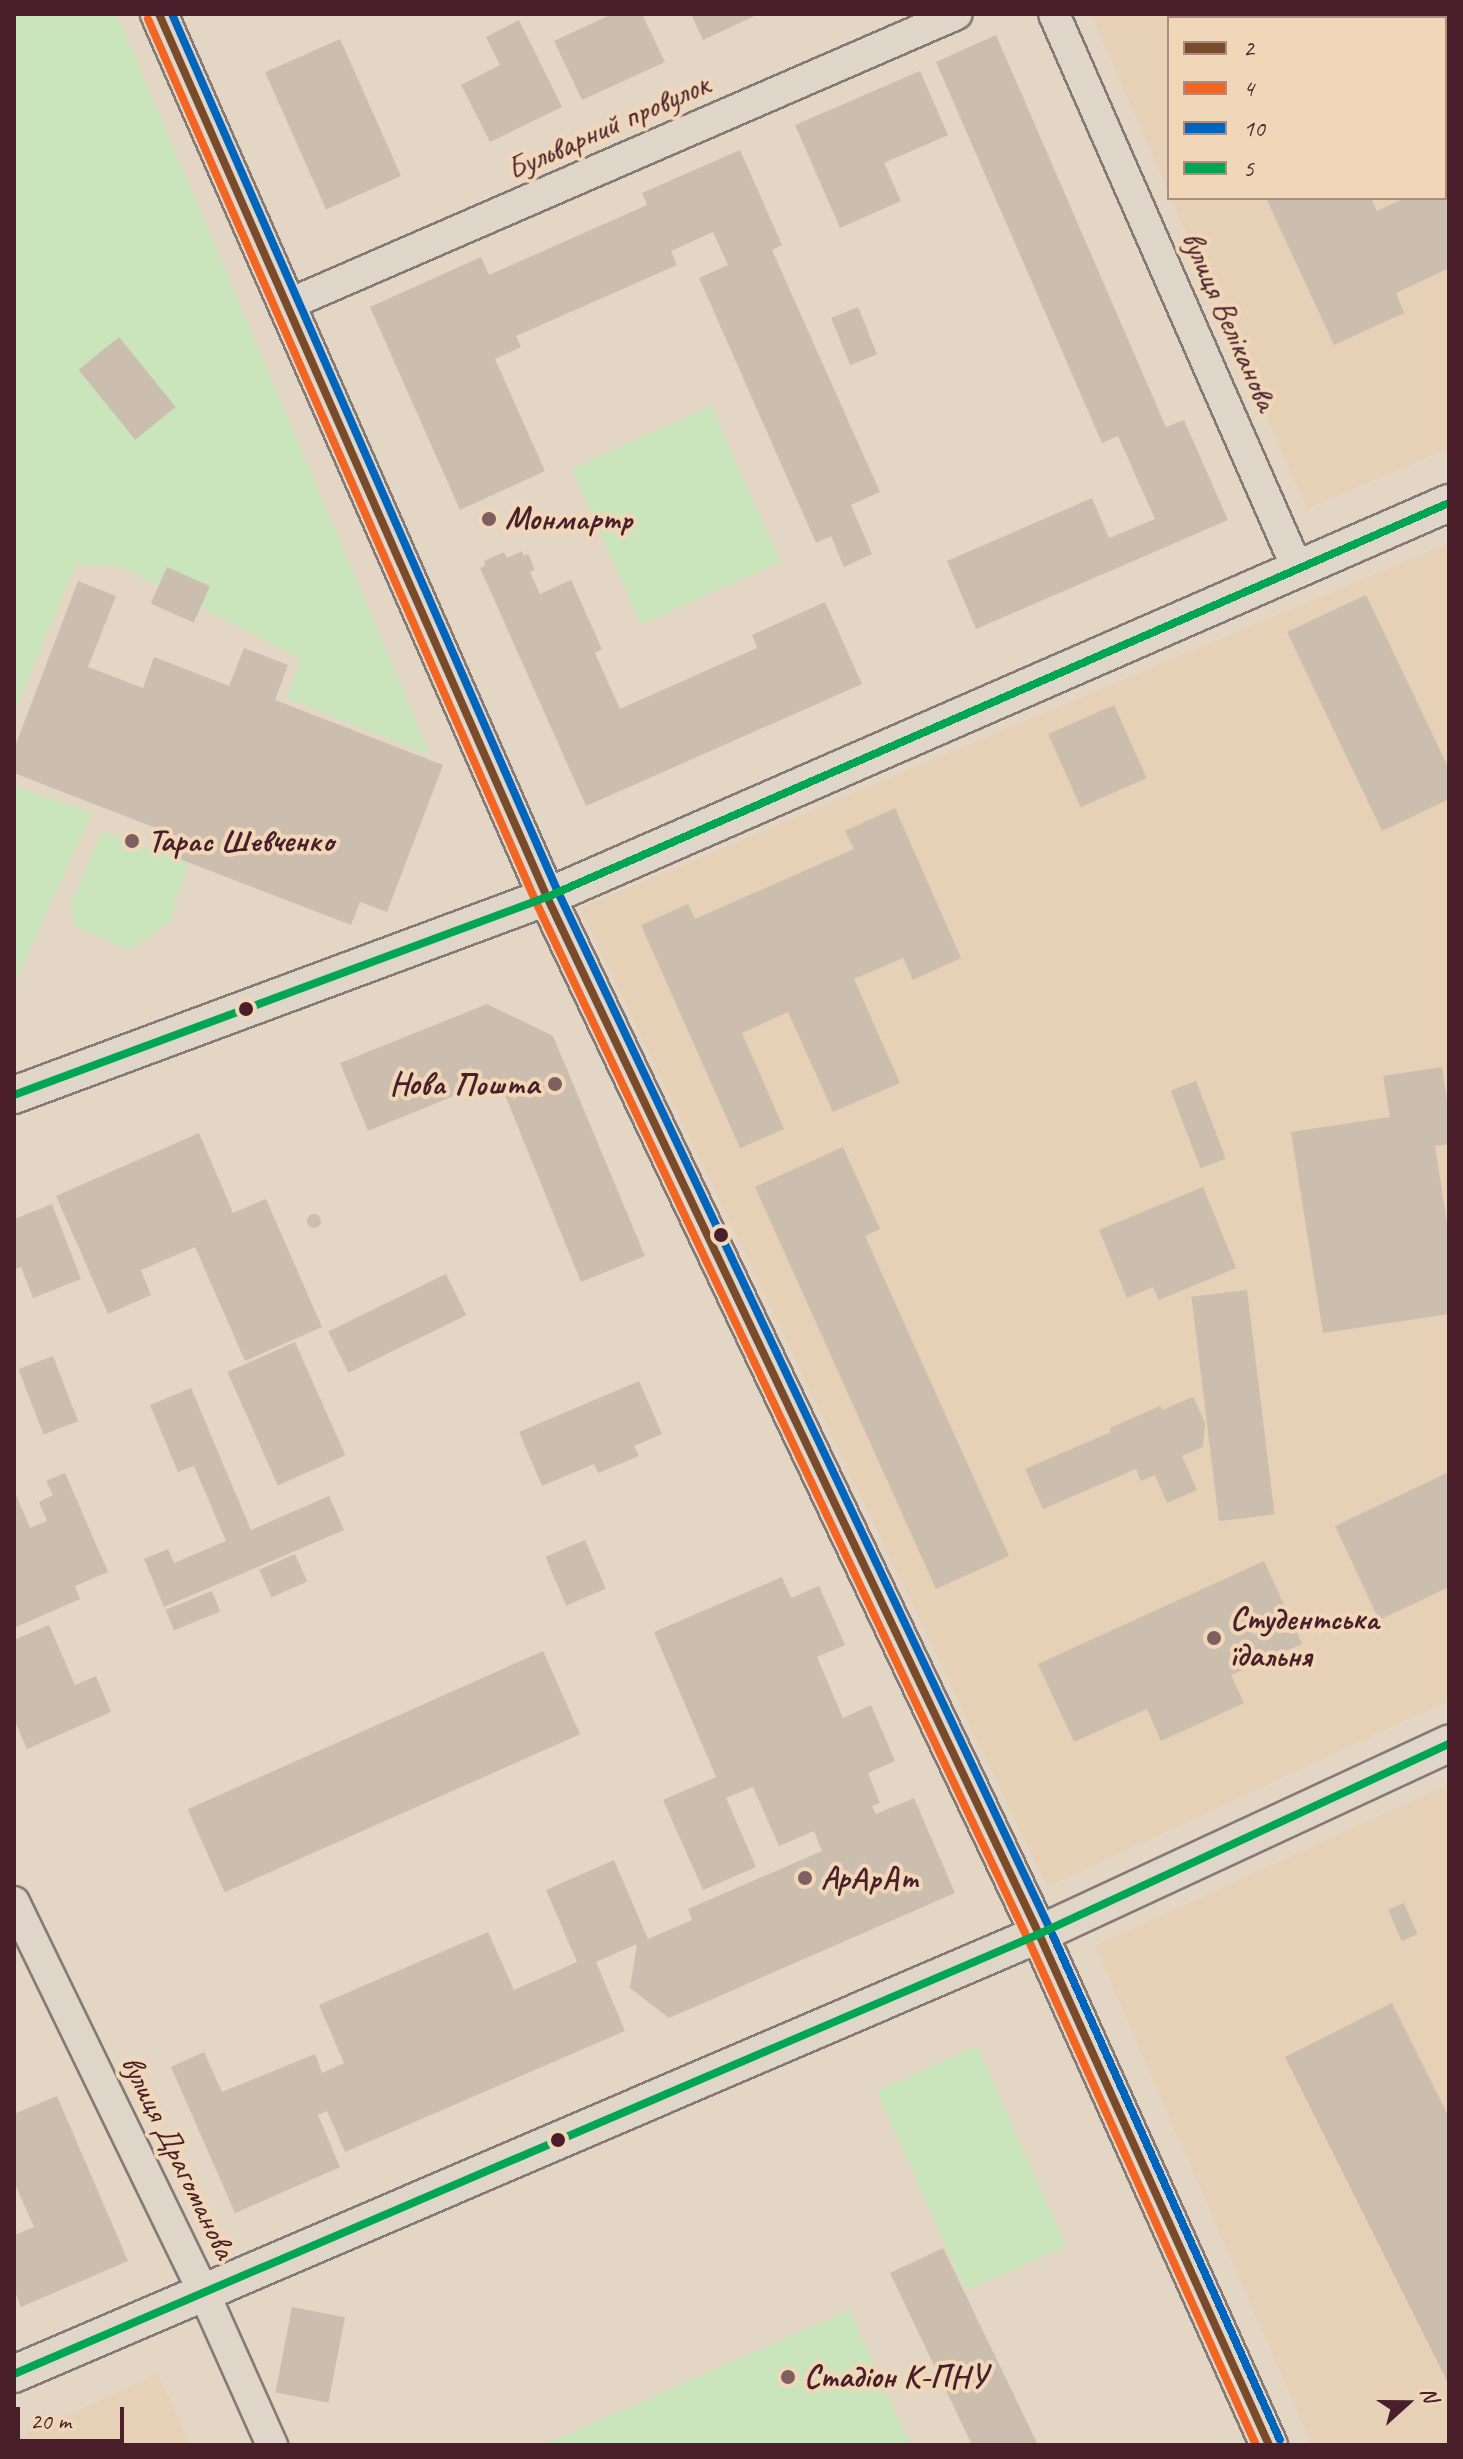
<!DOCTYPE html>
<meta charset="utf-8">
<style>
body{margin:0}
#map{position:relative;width:1463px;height:2459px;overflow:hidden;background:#e3d6c5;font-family:Caveat,sans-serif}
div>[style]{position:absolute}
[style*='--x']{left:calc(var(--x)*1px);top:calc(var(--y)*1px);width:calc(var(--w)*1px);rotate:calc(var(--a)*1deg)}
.built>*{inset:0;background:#e6d0b6}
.green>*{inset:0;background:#cae4bc;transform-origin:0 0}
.building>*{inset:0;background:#cbbeae;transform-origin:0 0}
.round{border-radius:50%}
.roads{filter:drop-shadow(2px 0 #877974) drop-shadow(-2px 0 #877974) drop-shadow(0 2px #877974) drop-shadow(0 -2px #877974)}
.minor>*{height:30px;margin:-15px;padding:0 15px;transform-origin:15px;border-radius:15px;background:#dfd5c9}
.tertiary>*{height:36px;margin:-18px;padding:0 18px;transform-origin:18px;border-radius:18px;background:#dfd5c9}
.bus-1>*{height:8px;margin:-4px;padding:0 4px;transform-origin:4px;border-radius:4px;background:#7a4b2a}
.bus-2>*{height:8px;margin:-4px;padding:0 4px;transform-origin:4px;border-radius:4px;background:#f26522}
.bus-3>*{height:8px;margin:-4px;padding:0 4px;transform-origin:4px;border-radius:4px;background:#0065bd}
.bus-4>*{height:8px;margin:-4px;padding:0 4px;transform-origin:4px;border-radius:4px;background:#00a651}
.dots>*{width:22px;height:22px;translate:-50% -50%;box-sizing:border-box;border:4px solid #f0d7b8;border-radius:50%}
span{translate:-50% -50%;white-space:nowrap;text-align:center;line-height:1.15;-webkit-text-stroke:8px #f0d7b8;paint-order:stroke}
.street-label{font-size:32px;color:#4a1f2b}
.poi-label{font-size:32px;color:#4a1f2b;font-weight:700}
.left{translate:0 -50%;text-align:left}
.right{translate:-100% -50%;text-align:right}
.frame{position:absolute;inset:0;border:16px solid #4a1f2b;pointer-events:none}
.legend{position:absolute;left:1167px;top:16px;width:280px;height:184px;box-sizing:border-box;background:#f0d7b8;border:2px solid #ae8d80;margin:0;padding:10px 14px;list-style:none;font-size:24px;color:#4a1f2b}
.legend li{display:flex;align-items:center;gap:16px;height:40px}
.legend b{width:40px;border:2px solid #ae8d80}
.north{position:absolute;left:1367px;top:2363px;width:80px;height:80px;-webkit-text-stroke:6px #f0d7b8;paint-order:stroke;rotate:69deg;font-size:22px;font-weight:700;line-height:32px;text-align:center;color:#4a1f2b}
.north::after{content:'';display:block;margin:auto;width:28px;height:36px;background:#4a1f2b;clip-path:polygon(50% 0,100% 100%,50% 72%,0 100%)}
.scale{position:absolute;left:16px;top:2407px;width:108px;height:36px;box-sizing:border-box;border:4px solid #4a1f2b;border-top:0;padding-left:10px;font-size:24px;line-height:28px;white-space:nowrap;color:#4a1f2b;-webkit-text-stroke:6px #f0d7b8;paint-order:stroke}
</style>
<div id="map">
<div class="built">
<i style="clip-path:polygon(1091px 14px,1449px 14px,1449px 448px,1307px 509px,1171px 198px,1445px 198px,1445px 18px,1169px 18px,1169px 193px)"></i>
<i style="clip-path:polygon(1449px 543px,1449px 1700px,1047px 1887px,580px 908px)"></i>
<i style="clip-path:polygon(1449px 1784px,1449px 2445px,1312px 2445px,1095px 1946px)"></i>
<i style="clip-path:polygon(158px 2374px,190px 2445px,14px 2445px,14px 2439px)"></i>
</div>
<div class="green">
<i style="clip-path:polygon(14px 14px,117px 14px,431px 756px,286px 698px,301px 659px,122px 567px,76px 564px,14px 714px)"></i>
<i style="left:711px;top:406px;width:171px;height:153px;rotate:66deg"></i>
<i style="clip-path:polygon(14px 786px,92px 813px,14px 985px)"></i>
<i style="clip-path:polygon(102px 831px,188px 862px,170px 922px,130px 950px,74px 926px,70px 906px)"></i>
<i style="left:977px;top:2046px;width:219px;height:110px;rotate:66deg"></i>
<i style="clip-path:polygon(850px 2310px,910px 2445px,543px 2445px)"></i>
</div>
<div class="building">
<i style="clip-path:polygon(612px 14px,642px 14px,665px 62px,582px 100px,554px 41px)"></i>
<i style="clip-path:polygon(691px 14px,759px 14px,703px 40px)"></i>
<i style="clip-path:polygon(1440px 14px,1449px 14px,1449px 34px,1445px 18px)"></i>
<i style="clip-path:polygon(519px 20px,562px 107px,490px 142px,461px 85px,500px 65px,486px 37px)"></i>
<i style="clip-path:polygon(996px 35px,1166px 427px,1184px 420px,1228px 520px,976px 629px,947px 561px,1092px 498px,1109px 538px,1155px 519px,1118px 436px,1102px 443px,936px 62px)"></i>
<i style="left:340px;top:39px;width:150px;height:82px;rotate:66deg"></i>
<i style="clip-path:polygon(920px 71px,948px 135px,884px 163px,901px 201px,840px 228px,795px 125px)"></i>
<i style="clip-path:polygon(740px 150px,782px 245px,772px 250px,880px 492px,851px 505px,872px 554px,844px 567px,831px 536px,816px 543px,699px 278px,728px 265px,713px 232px,671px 251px,677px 265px,516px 336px,521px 347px,495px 359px,545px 471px,460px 510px,370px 307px,481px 257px,489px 275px,647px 205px,642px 193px)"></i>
<i style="clip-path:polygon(1449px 177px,1449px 268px,1396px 293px,1404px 313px,1334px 345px,1266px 198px,1371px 198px,1377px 211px,1405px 198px,1445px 198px,1445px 179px)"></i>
<i style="left:858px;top:307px;width:51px;height:29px;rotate:68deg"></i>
<i style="left:119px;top:337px;width:90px;height:52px;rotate:51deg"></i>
<i style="clip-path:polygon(522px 551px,524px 556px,528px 554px,535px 570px,530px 572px,540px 594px,571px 580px,602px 649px,595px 653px,620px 709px,757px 648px,752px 635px,825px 602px,862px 684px,586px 806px,480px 568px,485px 565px,484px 561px,504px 552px,507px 558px)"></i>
<i style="left:167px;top:567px;width:47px;height:40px;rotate:24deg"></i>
<i style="clip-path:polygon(78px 581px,116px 596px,88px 667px,143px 688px,154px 657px,229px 686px,244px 648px,288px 665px,275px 700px,443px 765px,387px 912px,360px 902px,351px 925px,177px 858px,184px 839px,14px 773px,14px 749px)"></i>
<i style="clip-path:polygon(1366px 595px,1449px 769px,1449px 799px,1382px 831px,1287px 632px)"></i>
<i style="left:1114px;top:705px;width:80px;height:72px;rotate:66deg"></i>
<i style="clip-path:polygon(895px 808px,961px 958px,913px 980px,903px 958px,854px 979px,900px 1083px,833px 1112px,788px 1012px,742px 1033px,784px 1129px,740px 1148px,641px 925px,688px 904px,695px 919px,854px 849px,845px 831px)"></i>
<i style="clip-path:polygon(487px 1004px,553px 1036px,645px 1256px,581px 1282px,498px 1078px,368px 1131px,340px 1063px)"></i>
<i style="clip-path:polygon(1442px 1067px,1449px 1114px,1449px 1144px,1435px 1146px,1449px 1236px,1449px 1314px,1323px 1333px,1291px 1132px,1390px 1117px,1383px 1076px)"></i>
<i style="left:1196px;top:1081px;width:83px;height:27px;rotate:69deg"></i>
<i style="clip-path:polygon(199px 1133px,233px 1213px,266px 1199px,322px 1327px,245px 1361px,195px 1247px,141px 1270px,151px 1295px,108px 1314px,56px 1196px)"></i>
<i style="clip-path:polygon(843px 1147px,880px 1229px,865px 1236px,1009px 1556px,936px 1589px,755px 1187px)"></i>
<i style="clip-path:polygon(1203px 1187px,1236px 1268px,1159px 1300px,1153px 1287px,1127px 1298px,1099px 1230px)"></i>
<i style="clip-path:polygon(52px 1204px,81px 1279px,33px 1298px,21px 1267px,14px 1270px,14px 1219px)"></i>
<i class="round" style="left:307px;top:1214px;width:14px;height:14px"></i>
<i style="left:446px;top:1274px;width:46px;height:131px;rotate:64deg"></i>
<i style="left:1247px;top:1290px;width:226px;height:56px;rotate:83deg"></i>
<i style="left:295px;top:1342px;width:124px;height:74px;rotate:66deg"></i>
<i style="left:53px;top:1356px;width:70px;height:37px;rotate:69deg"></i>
<i style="clip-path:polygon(639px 1381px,662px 1434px,634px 1446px,639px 1456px,598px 1473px,594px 1464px,542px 1486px,519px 1432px)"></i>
<i style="clip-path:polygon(191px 1388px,251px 1530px,329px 1496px,344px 1530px,164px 1607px,144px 1559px,168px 1549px,174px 1563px,226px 1541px,194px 1466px,178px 1472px,150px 1405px)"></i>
<i style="clip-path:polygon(1193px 1397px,1205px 1423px,1203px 1447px,1182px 1456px,1197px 1490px,1167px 1503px,1155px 1475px,1141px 1481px,1136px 1469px,1043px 1509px,1025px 1469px,1111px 1432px,1110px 1428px,1160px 1406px,1162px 1410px)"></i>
<i style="clip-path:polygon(1449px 1472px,1449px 1587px,1379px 1620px,1335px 1526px)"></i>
<i style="clip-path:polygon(65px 1473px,108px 1572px,75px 1586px,80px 1599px,14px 1628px,14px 1490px,30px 1528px,47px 1521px,39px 1502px,53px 1495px,46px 1481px)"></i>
<i style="left:585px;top:1540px;width:53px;height:43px;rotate:67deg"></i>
<i style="left:295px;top:1554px;width:30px;height:39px;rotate:66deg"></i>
<i style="clip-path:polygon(1264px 1561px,1302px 1644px,1231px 1675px,1244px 1703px,1161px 1741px,1147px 1709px,1074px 1742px,1038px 1664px)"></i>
<i style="clip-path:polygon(782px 1577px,791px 1598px,819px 1586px,845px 1645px,817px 1657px,843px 1718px,871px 1705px,895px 1761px,868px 1773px,880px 1803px,872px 1806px,876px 1814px,914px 1798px,955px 1893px,669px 2018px,630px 1988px,637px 1944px,596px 1962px,625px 2031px,345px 2152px,327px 2111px,318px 2115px,340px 2167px,235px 2213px,171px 2067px,204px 2052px,222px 2092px,315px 2054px,322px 2073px,344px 2063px,319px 2005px,488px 1932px,514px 1990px,577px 1962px,546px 1890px,614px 1860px,648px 1939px,692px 1920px,688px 1909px,822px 1851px,814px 1831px,779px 1846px,753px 1787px,726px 1798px,756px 1867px,703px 1890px,663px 1800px,716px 1777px,654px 1632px)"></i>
<i style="left:212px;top:1591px;width:22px;height:50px;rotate:68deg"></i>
<i style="clip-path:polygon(49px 1625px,75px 1685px,96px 1676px,111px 1712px,27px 1749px,14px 1719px,14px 1640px)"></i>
<i style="left:543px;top:1651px;width:91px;height:389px;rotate:66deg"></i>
<i style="left:1404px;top:1903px;width:34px;height:17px;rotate:67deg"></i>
<i style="clip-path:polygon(1392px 2003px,1449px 2117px,1449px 2385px,1285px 2057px)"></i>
<i style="clip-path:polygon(57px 2096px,128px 2261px,21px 2307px,14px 2290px,14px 2235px,34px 2227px,14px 2182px,14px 2114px)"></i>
<i style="clip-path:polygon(943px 2248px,1038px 2445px,972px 2445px,890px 2273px)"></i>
<i style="left:292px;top:2307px;width:54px;height:87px;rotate:11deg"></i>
</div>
<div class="roads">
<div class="minor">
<i style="--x:1054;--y:14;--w:607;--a:66.31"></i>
<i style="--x:287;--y:305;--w:730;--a:-23.48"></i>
<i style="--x:14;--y:1902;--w:435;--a:64.1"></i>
<i style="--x:204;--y:2293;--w:167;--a:65.9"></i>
</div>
<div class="tertiary">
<i style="--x:159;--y:14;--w:964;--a:66.28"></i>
<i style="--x:547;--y:897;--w:1148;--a:64.62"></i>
<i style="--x:1039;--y:1934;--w:560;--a:65.77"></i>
<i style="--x:14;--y:1095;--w:569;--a:-20.38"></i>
<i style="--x:547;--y:897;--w:984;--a:-23.6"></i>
<i style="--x:14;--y:2374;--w:1115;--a:-23.23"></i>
<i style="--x:1039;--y:1934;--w:452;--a:-24.9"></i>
</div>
</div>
<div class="bus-1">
<i style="--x:159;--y:14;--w:964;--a:66.28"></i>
<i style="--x:547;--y:897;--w:1148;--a:64.62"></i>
<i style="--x:1039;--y:1934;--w:560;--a:65.77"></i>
</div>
<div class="bus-2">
<i style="--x:148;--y:19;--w:964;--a:66.28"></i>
<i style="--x:536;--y:902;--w:1148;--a:64.62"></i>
<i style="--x:1028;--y:1939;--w:555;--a:65.74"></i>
</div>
<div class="bus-3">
<i style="--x:172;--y:14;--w:959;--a:66.27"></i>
<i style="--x:558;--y:892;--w:1148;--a:64.62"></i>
<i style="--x:1050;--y:1929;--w:560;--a:65.77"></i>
</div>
<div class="bus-4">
<i style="--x:14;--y:1095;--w:569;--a:-20.38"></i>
<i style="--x:547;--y:897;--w:984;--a:-23.6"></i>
<i style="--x:14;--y:2374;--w:1115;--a:-23.23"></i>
<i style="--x:1039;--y:1934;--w:452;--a:-24.9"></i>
</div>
<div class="dots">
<i style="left:489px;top:519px;background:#805f61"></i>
<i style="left:132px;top:841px;background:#805f61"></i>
<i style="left:246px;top:1009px;background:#4a1f2b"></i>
<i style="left:555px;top:1084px;background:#805f61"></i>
<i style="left:721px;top:1235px;background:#4a1f2b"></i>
<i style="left:1214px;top:1638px;background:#805f61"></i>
<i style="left:805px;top:1878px;background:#805f61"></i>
<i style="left:558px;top:2140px;background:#4a1f2b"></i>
<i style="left:788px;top:2377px;background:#805f61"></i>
</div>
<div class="street-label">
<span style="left:608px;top:127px;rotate:-24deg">Бульварний провулок</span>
<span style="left:1229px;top:321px;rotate:66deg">вулиця Веліканова</span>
<span style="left:178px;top:2157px;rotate:64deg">вулиця Драгоманова</span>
</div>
<div class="poi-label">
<span class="left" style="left:505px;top:519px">Монмартр</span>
<span class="left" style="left:148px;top:841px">Тарас Шевченко</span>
<span class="right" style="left:539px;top:1084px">Нова Пошта</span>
<span class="left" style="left:1230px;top:1638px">Студентська<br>їдальня</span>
<span class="left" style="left:821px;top:1878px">АрАрАт</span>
<span class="left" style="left:804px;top:2377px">Стадіон К-ПНУ</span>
</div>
<div class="frame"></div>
<ul class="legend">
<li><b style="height:10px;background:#7a4b2a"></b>2</li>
<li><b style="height:10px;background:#f26522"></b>4</li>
<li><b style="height:10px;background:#0065bd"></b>10</li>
<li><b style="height:10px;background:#00a651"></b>5</li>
</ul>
<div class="north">N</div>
<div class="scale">20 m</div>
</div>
